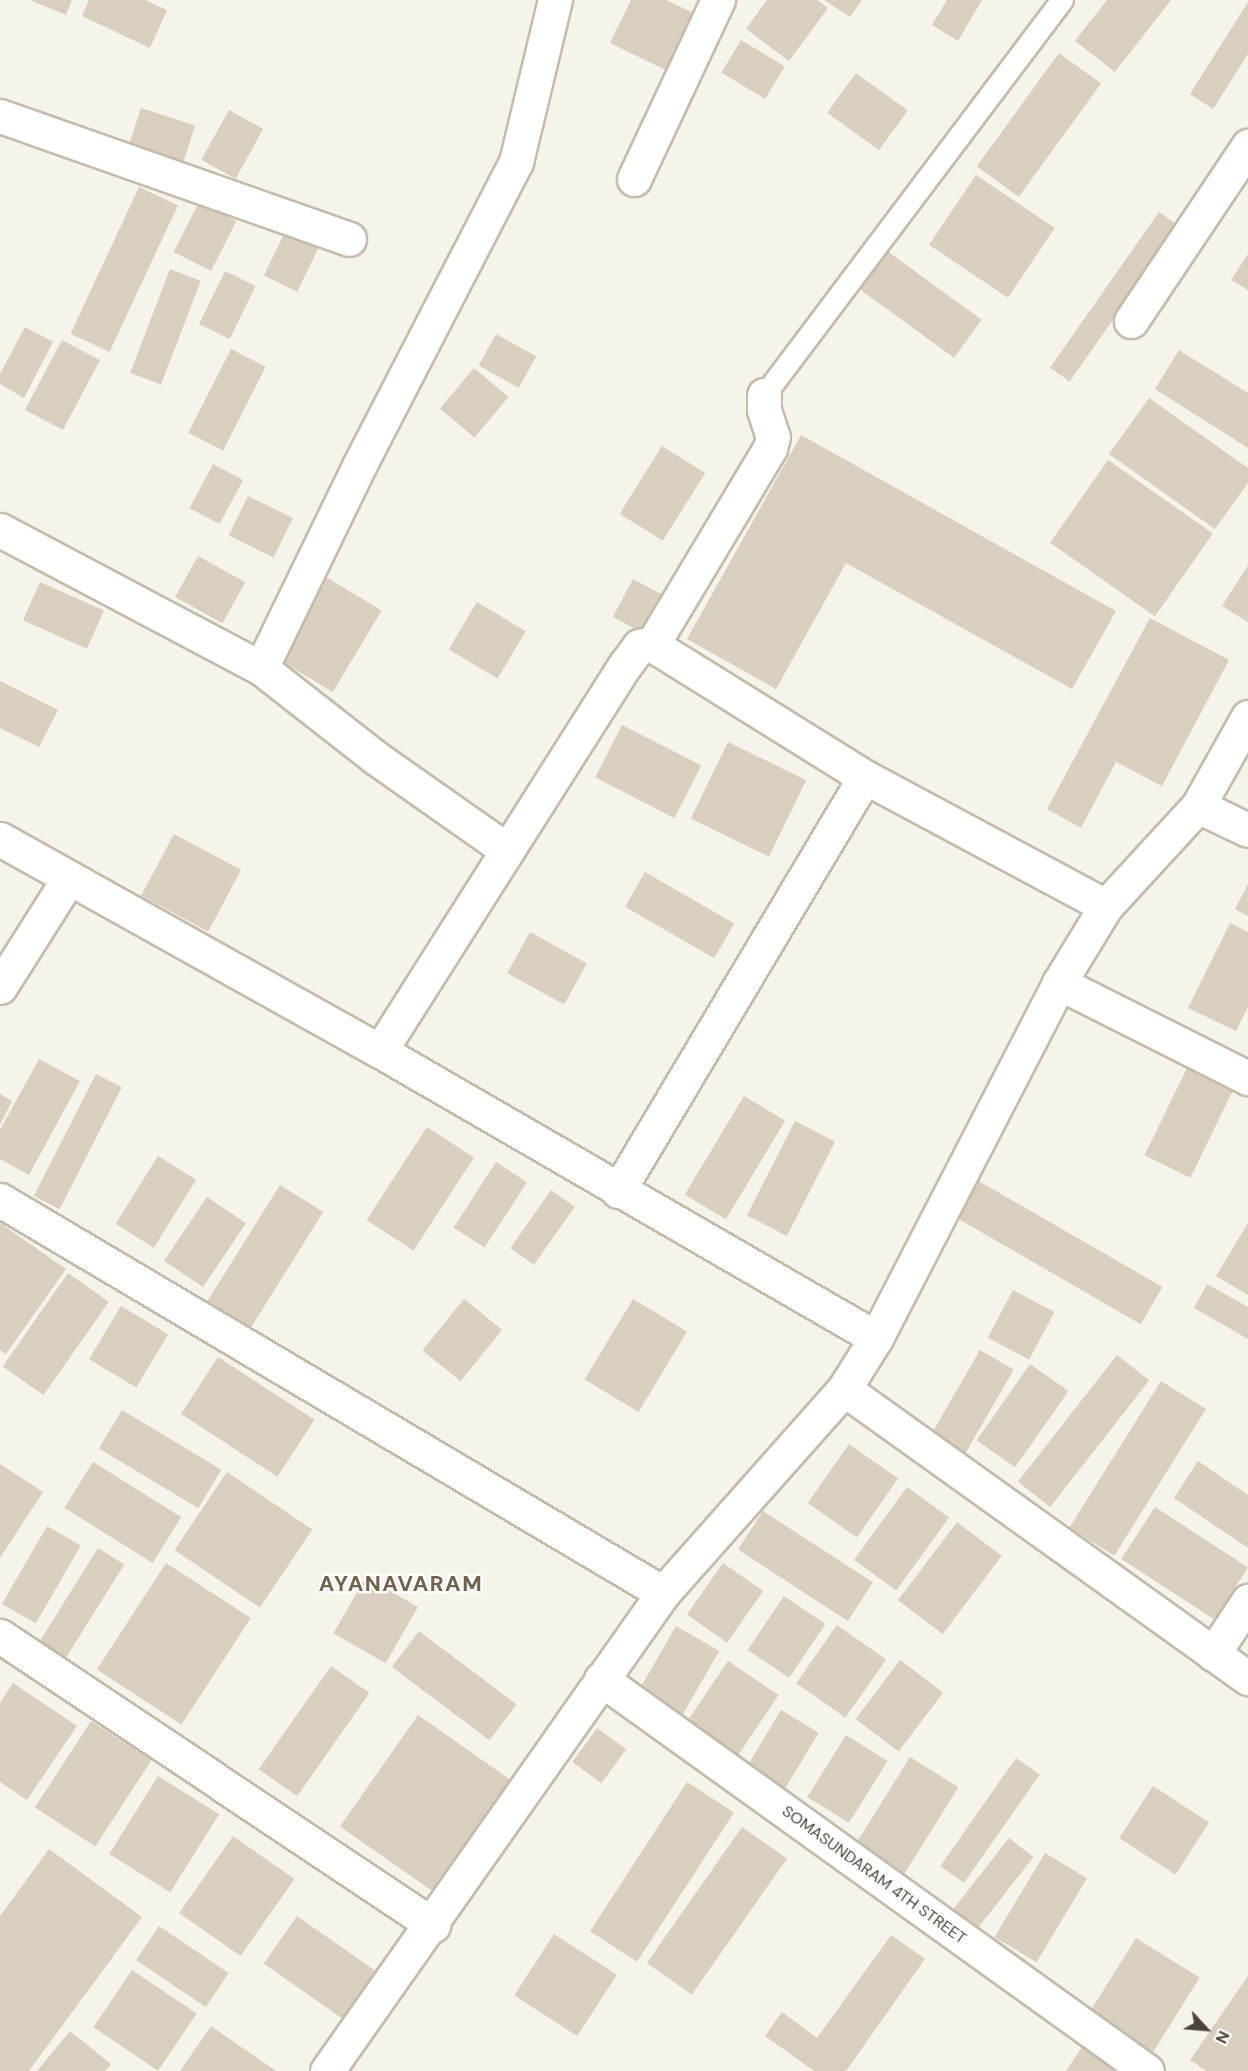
<!DOCTYPE html>
<style>
body{margin:0}
#map{position:relative;width:1248px;height:2071px;overflow:hidden;background:#f6f3eb;font-family:"DM Sans",sans-serif}
div>[style]{position:absolute}
[style*='--x']{left:calc(var(--x)*1px);top:calc(var(--y)*1px);width:calc(var(--w)*1px);rotate:calc(var(--a)*1deg)}
.building>*{inset:0;background:#d9cfbf;transform-origin:0 0}
.roads{filter:drop-shadow(2px 0 #c3bbac) drop-shadow(-2px 0 #c3bbac) drop-shadow(0 2px #c3bbac) drop-shadow(0 -2px #c3bbac)}
.lane>*{height:21px;margin:-10.5px;padding:0 10.5px;transform-origin:10.5px;border-radius:10.5px;background:#fff}
.street>*{height:33px;margin:-16.5px;padding:0 16.5px;transform-origin:16.5px;border-radius:16.5px;background:#fff}
span{translate:-50% -50%;white-space:nowrap;text-align:center;line-height:1.15;-webkit-text-stroke:4.5px #fff;paint-order:stroke}
.street-label{font-size:16px;color:#4b4438}
.district-label{font-size:22px;color:#6f624e;font-weight:700;letter-spacing:1.5px}
.north{position:absolute;left:1176px;top:1999px;width:60px;height:60px;-webkit-text-stroke:4px #fff;paint-order:stroke;rotate:116deg;font-size:16px;font-weight:700;line-height:24px;text-align:center;color:#4b4438}
.north::after{content:'';display:block;margin:auto;width:21px;height:27px;background:#4b4438;clip-path:polygon(50% 0,100% 100%,50% 72%,0 100%)}
</style>
<div id="map">
<div class="building">
<i style="clip-path:polygon(30px 0,72px 0,66px 15px)"></i>
<i style="clip-path:polygon(89px 0,145px 0,167px 10px,150px 48px,82px 16px)"></i>
<i style="clip-path:polygon(631px 0,666px 0,708px 20px,680px 77px,610px 43px)"></i>
<i style="clip-path:polygon(767px 0,817px 0,828px 8px,789px 61px,746px 29px)"></i>
<i style="clip-path:polygon(824px 0,862px 0,850px 17px)"></i>
<i style="clip-path:polygon(947px 0,982px 0,958px 41px,932px 25px)"></i>
<i style="clip-path:polygon(1107px 0,1171px 0,1115px 72px,1075px 41px)"></i>
<i style="clip-path:polygon(1248px 2px,1248px 54px,1213px 109px,1190px 94px)"></i>
<i style="left:741px;top:40px;width:51px;height:38px;rotate:31deg"></i>
<i style="left:1059px;top:53px;width:52px;height:140px;rotate:36deg"></i>
<i style="left:856px;top:73px;width:64px;height:49px;rotate:36deg"></i>
<i style="left:141px;top:108px;width:57px;height:46px;rotate:18deg"></i>
<i style="left:229px;top:110px;width:39px;height:57px;rotate:29deg"></i>
<i style="left:976px;top:175px;width:95px;height:84px;rotate:34deg"></i>
<i style="left:139px;top:187px;width:43px;height:162px;rotate:25deg"></i>
<i style="left:199px;top:202px;width:42px;height:56px;rotate:27deg"></i>
<i style="left:1159px;top:212px;width:24px;height:190px;rotate:35deg"></i>
<i style="left:288px;top:226px;width:37px;height:55px;rotate:26deg"></i>
<i style="left:887px;top:251px;width:117px;height:47px;rotate:36deg"></i>
<i style="clip-path:polygon(1248px 254px,1248px 290px,1231px 280px)"></i>
<i style="left:170px;top:269px;width:33px;height:111px;rotate:21deg"></i>
<i style="left:225px;top:271px;width:34px;height:59px;rotate:26deg"></i>
<i style="clip-path:polygon(25px 327px,53px 342px,24px 398px,0 384px,0 374px)"></i>
<i style="left:496px;top:334px;width:46px;height:36px;rotate:29deg"></i>
<i style="left:62px;top:340px;width:43px;height:79px;rotate:28deg"></i>
<i style="left:231px;top:349px;width:39px;height:94px;rotate:27deg"></i>
<i style="clip-path:polygon(1179px 350px,1248px 393px,1248px 448px,1155px 389px)"></i>
<i style="left:474px;top:368px;width:45px;height:53px;rotate:40deg"></i>
<i style="clip-path:polygon(1149px 398px,1248px 468px,1248px 483px,1215px 529px,1109px 454px)"></i>
<i style="clip-path:polygon(801px 435px,1116px 611px,1072px 689px,846px 563px,776px 689px,687px 639px)"></i>
<i style="left:662px;top:446px;width:51px;height:80px;rotate:32deg"></i>
<i style="left:1108px;top:460px;width:128px;height:101px;rotate:35deg"></i>
<i style="left:213px;top:464px;width:34px;height:50px;rotate:28deg"></i>
<i style="left:248px;top:496px;width:50px;height:44px;rotate:26deg"></i>
<i style="left:198px;top:556px;width:54px;height:47px;rotate:29deg"></i>
<i style="clip-path:polygon(1248px 565px,1248px 622px,1222px 606px)"></i>
<i style="left:326px;top:577px;width:65px;height:95px;rotate:31deg"></i>
<i style="left:633px;top:579px;width:44px;height:43px;rotate:28deg"></i>
<i style="left:40px;top:582px;width:70px;height:42px;rotate:24deg"></i>
<i style="left:477px;top:602px;width:57px;height:55px;rotate:31deg"></i>
<i style="clip-path:polygon(1150px 618px,1229px 660px,1162px 786px,1116px 762px,1081px 828px,1047px 809px)"></i>
<i style="clip-path:polygon(0 681px,58px 710px,39px 747px,0 728px)"></i>
<i style="left:622px;top:725px;width:89px;height:59px;rotate:27deg"></i>
<i style="left:728px;top:742px;width:87px;height:85px;rotate:26deg"></i>
<i style="left:174px;top:834px;width:76px;height:70px;rotate:28deg"></i>
<i style="left:645px;top:872px;width:103px;height:40px;rotate:30deg"></i>
<i style="clip-path:polygon(1248px 884px,1248px 916px,1235px 909px)"></i>
<i style="clip-path:polygon(1230px 923px,1248px 932px,1248px 1007px,1236px 1031px,1188px 1008px)"></i>
<i style="left:530px;top:932px;width:65px;height:47px;rotate:29deg"></i>
<i style="clip-path:polygon(39px 1059px,80px 1081px,29px 1175px,0 1159px,0 1130px)"></i>
<i style="left:1191px;top:1060px;width:51px;height:106px;rotate:26deg"></i>
<i style="left:96px;top:1074px;width:29px;height:137px;rotate:27deg"></i>
<i style="clip-path:polygon(0 1094px,12px 1101px,0 1125px)"></i>
<i style="left:744px;top:1096px;width:48px;height:115px;rotate:31deg"></i>
<i style="left:795px;top:1121px;width:45px;height:106px;rotate:27deg"></i>
<i style="left:427px;top:1127px;width:56px;height:111px;rotate:33deg"></i>
<i style="left:158px;top:1156px;width:45px;height:80px;rotate:32deg"></i>
<i style="left:496px;top:1162px;width:37px;height:78px;rotate:33deg"></i>
<i style="left:977px;top:1180px;width:214px;height:43px;rotate:30deg"></i>
<i style="left:280px;top:1185px;width:51px;height:146px;rotate:32deg"></i>
<i style="left:551px;top:1190px;width:29px;height:71px;rotate:35deg"></i>
<i style="left:207px;top:1197px;width:47px;height:77px;rotate:34deg"></i>
<i style="clip-path:polygon(0 1223px,66px 1269px,6px 1354px,0 1350px)"></i>
<i style="clip-path:polygon(1248px 1223px,1248px 1295px,1216px 1276px)"></i>
<i style="left:68px;top:1273px;width:50px;height:114px;rotate:35deg"></i>
<i style="clip-path:polygon(1207px 1284px,1248px 1307px,1248px 1339px,1194px 1308px)"></i>
<i style="left:1013px;top:1290px;width:47px;height:54px;rotate:28deg"></i>
<i style="left:464px;top:1299px;width:49px;height:66px;rotate:39deg"></i>
<i style="left:633px;top:1299px;width:63px;height:94px;rotate:31deg"></i>
<i style="left:121px;top:1306px;width:55px;height:62px;rotate:31deg"></i>
<i style="left:980px;top:1350px;width:39px;height:102px;rotate:30deg"></i>
<i style="left:1117px;top:1355px;width:41px;height:161px;rotate:38deg"></i>
<i style="left:218px;top:1357px;width:115px;height:68px;rotate:33deg"></i>
<i style="left:1030px;top:1364px;width:47px;height:93px;rotate:35deg"></i>
<i style="left:1161px;top:1381px;width:53px;height:173px;rotate:32deg"></i>
<i style="left:122px;top:1410px;width:116px;height:45px;rotate:31deg"></i>
<i style="left:849px;top:1444px;width:60px;height:72px;rotate:35deg"></i>
<i style="clip-path:polygon(1198px 1461px,1248px 1495px,1248px 1548px,1174px 1498px)"></i>
<i style="left:93px;top:1462px;width:104px;height:54px;rotate:32deg"></i>
<i style="clip-path:polygon(0 1464px,43px 1492px,0 1558px)"></i>
<i style="left:227px;top:1472px;width:103px;height:94px;rotate:34deg"></i>
<i style="left:907px;top:1487px;width:52px;height:90px;rotate:36deg"></i>
<i style="left:1155px;top:1507px;width:111px;height:62px;rotate:33deg"></i>
<i style="left:763px;top:1511px;width:131px;height:46px;rotate:33deg"></i>
<i style="left:957px;top:1522px;width:56px;height:98px;rotate:37deg"></i>
<i style="left:47px;top:1526px;width:39px;height:90px;rotate:30deg"></i>
<i style="left:98px;top:1548px;width:31px;height:114px;rotate:32deg"></i>
<i style="left:166px;top:1563px;width:101px;height:127px;rotate:33deg"></i>
<i style="left:723px;top:1563px;width:49px;height:63px;rotate:35deg"></i>
<i style="left:366px;top:1577px;width:60px;height:65px;rotate:30deg"></i>
<i style="left:784px;top:1596px;width:50px;height:65px;rotate:34deg"></i>
<i style="left:837px;top:1625px;width:60px;height:71px;rotate:35deg"></i>
<i style="left:676px;top:1626px;width:50px;height:75px;rotate:30deg"></i>
<i style="left:419px;top:1631px;width:122px;height:45px;rotate:37deg"></i>
<i style="left:900px;top:1660px;width:54px;height:74px;rotate:37deg"></i>
<i style="left:728px;top:1661px;width:61px;height:74px;rotate:34deg"></i>
<i style="left:331px;top:1666px;width:47px;height:126px;rotate:35deg"></i>
<i style="clip-path:polygon(13px 1683px,77px 1726px,27px 1800px,0 1782px,0 1703px)"></i>
<i style="left:781px;top:1710px;width:44px;height:69px;rotate:31deg"></i>
<i style="left:418px;top:1715px;width:121px;height:136px;rotate:35deg"></i>
<i style="left:91px;top:1721px;width:72px;height:103px;rotate:33deg"></i>
<i style="left:597px;top:1728px;width:36px;height:42px;rotate:36deg"></i>
<i style="left:846px;top:1735px;width:49px;height:73px;rotate:32deg"></i>
<i style="left:910px;top:1757px;width:57px;height:102px;rotate:32deg"></i>
<i style="left:1016px;top:1758px;width:29px;height:132px;rotate:35deg"></i>
<i style="left:158px;top:1776px;width:72px;height:92px;rotate:32deg"></i>
<i style="left:687px;top:1782px;width:56px;height:178px;rotate:33deg"></i>
<i style="left:1153px;top:1786px;width:67px;height:62px;rotate:33deg"></i>
<i style="left:742px;top:1827px;width:55px;height:166px;rotate:35deg"></i>
<i style="left:233px;top:1836px;width:75px;height:94px;rotate:35deg"></i>
<i style="left:1009px;top:1838px;width:31px;height:93px;rotate:38deg"></i>
<i style="clip-path:polygon(49px 1849px,142px 1917px,29px 2071px,0 2071px,0 1916px)"></i>
<i style="left:1045px;top:1853px;width:49px;height:98px;rotate:31deg"></i>
<i style="left:297px;top:1916px;width:102px;height:58px;rotate:35deg"></i>
<i style="left:159px;top:1926px;width:84px;height:41px;rotate:34deg"></i>
<i style="left:554px;top:1934px;width:75px;height:73px;rotate:33deg"></i>
<i style="clip-path:polygon(891px 1935px,925px 1959px,846px 2071px,814px 2071px,765px 2036px,782px 2012px,817px 2038px)"></i>
<i style="left:1136px;top:1938px;width:75px;height:94px;rotate:32deg"></i>
<i style="left:132px;top:1970px;width:78px;height:69px;rotate:34deg"></i>
<i style="clip-path:polygon(1248px 1976px,1248px 2071px,1206px 2071px,1190px 2060px)"></i>
<i style="clip-path:polygon(211px 2026px,276px 2071px,180px 2071px)"></i>
<i style="clip-path:polygon(70px 2031px,111px 2064px,105px 2071px,37px 2071px)"></i>
<i style="clip-path:polygon(1082px 2047px,1118px 2071px,1066px 2071px)"></i>
</div>
<div class="roads">
<div class="lane">
<i style="--x:764;--y:395;--w:495;--a:-53"></i>
</div>
<div class="street">
<i style="--x:0;--y:116;--w:370;--a:19.4"></i>
<i style="--x:634;--y:179;--w:198;--a:-64.9"></i>
<i style="--x:1131;--y:321;--w:211;--a:-56.2"></i>
<i style="--x:764;--y:395;--w:15;--a:90"></i>
<i style="--x:764;--y:410;--w:28;--a:72"></i>
<i style="--x:773;--y:437;--w:11;--a:105"></i>
<i style="--x:770;--y:448;--w:220;--a:120.9"></i>
<i style="--x:657;--y:637;--w:12;--a:81"></i>
<i style="--x:659;--y:649;--w:243;--a:31.9"></i>
<i style="--x:865;--y:777;--w:273;--a:28.2"></i>
<i style="--x:0;--y:530;--w:295;--a:27.9"></i>
<i style="--x:261;--y:668;--w:146;--a:38"></i>
<i style="--x:376;--y:758;--w:160;--a:35.1"></i>
<i style="--x:261;--y:668;--w:227;--a:-64.1"></i>
<i style="--x:360;--y:464;--w:340;--a:-62.7"></i>
<i style="--x:516;--y:162;--w:167;--a:-76.5"></i>
<i style="--x:1198;--y:806;--w:102;--a:-60.7"></i>
<i style="--x:0;--y:839;--w:435;--a:29.2"></i>
<i style="--x:380;--y:1051;--w:573;--a:30.05"></i>
<i style="--x:1059;--y:983;--w:212;--a:26.7"></i>
<i style="--x:0;--y:987;--w:129;--a:-57.7"></i>
<i style="--x:380;--y:1051;--w:459;--a:-57.6"></i>
<i style="--x:626;--y:664;--w:22;--a:-54"></i>
<i style="--x:639;--y:646;--w:19;--a:-12"></i>
<i style="--x:618;--y:1191;--w:482;--a:-59.2"></i>
<i style="--x:0;--y:1200;--w:771;--a:30.66"></i>
<i style="--x:844;--y:1389;--w:497;--a:35.6"></i>
<i style="--x:0;--y:1636;--w:521;--a:33.72"></i>
<i style="--x:1213;--y:1654;--w:64;--a:-56.6"></i>
<i style="--x:601;--y:1679;--w:672;--a:35.68"></i>
<i style="--x:327;--y:2071;--w:584;--a:-54.9"></i>
<i style="--x:663;--y:1593;--w:273;--a:-48.4"></i>
<i style="--x:844;--y:1389;--w:60;--a:-57.9"></i>
<i style="--x:876;--y:1338;--w:399;--a:-62.7"></i>
<i style="--x:1059;--y:983;--w:90;--a:-58.6"></i>
<i style="--x:1106;--y:906;--w:136;--a:-47.4"></i>
<i style="--x:1198;--y:806;--w:55;--a:25.6"></i>
</div>
</div>
<div class="street-label">
<span style="left:874px;top:1875px;rotate:36deg">SOMASUNDARAM 4TH STREET</span>
</div>
<div class="district-label">
<span style="left:401px;top:1584px">AYANAVARAM</span>
</div>
<div class="north">N</div>
</div>
